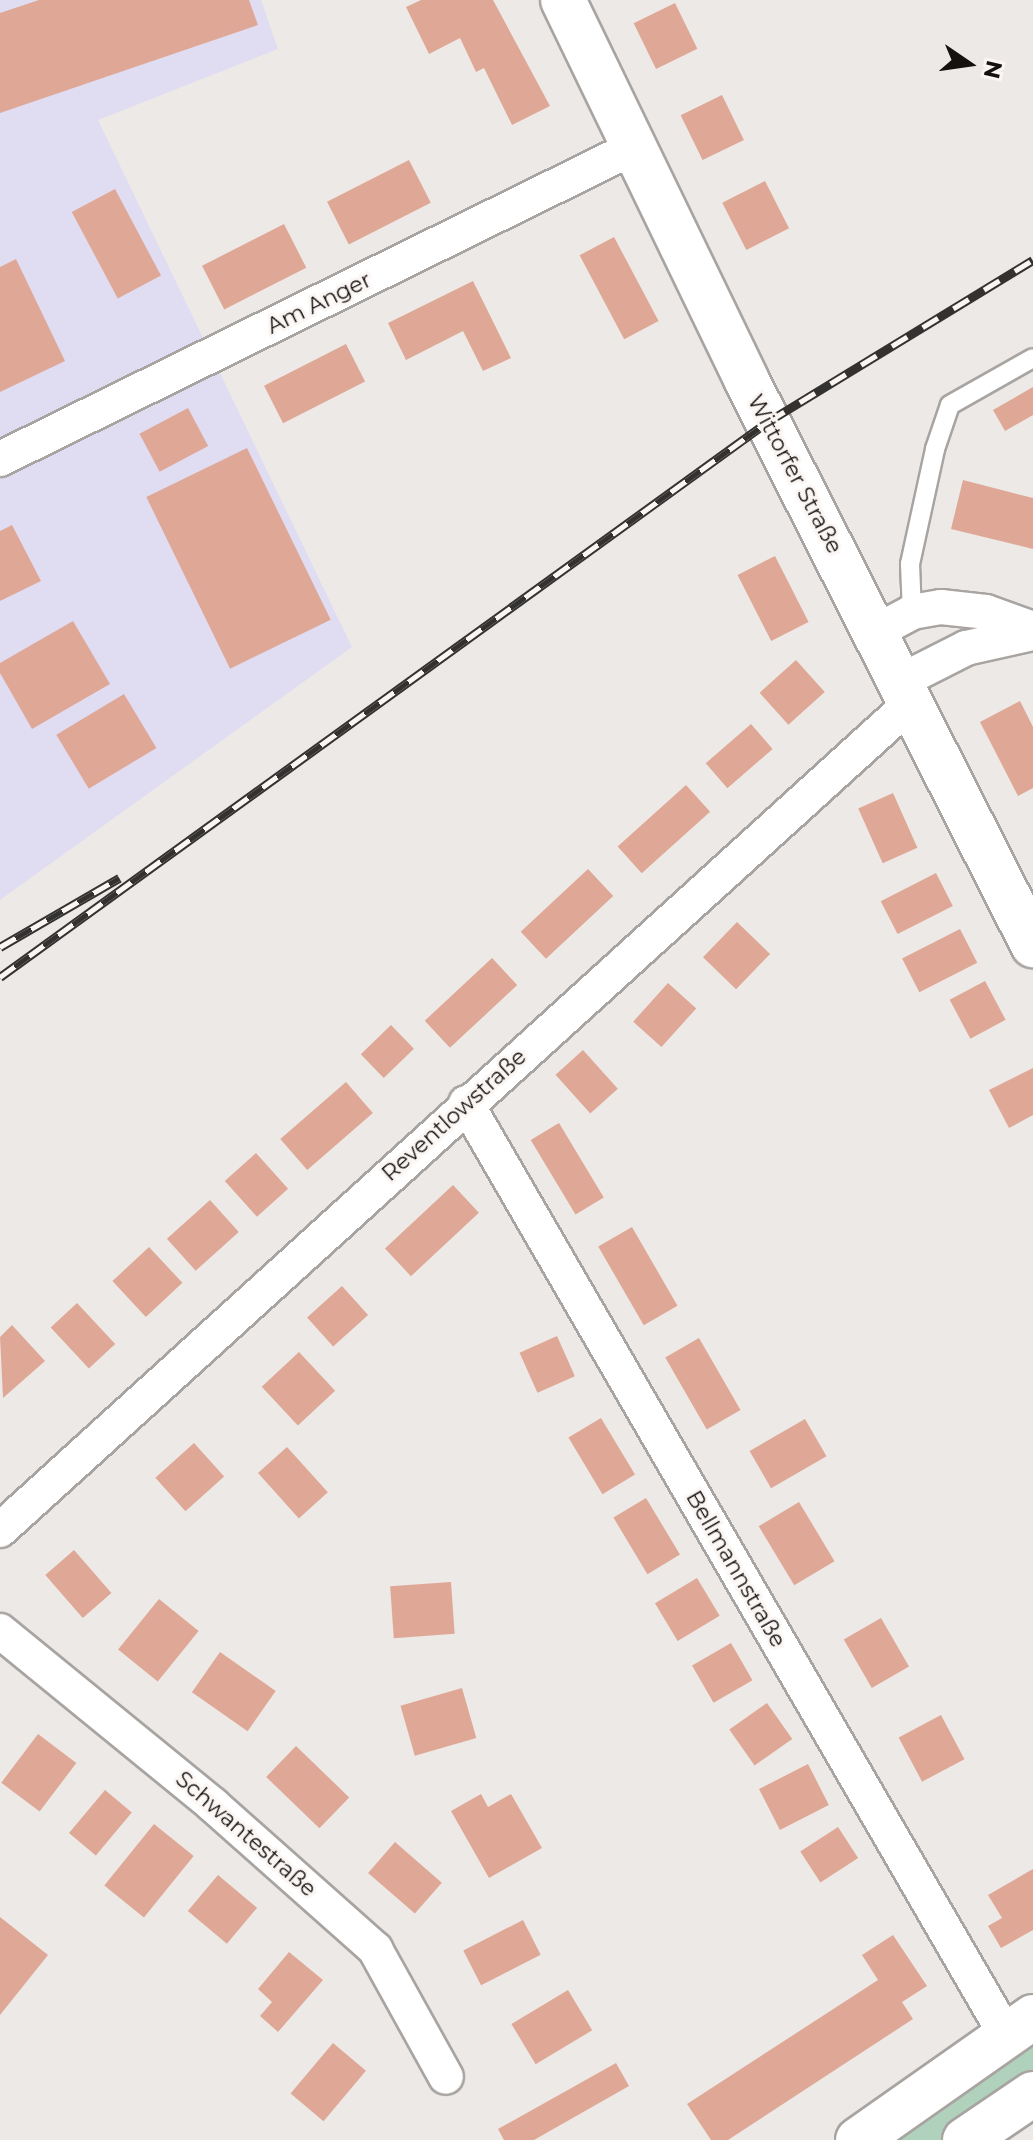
<!DOCTYPE html>
<meta charset="utf-8">
<style>
body{margin:0}
#map{position:relative;width:1033px;height:2140px;overflow:hidden;background:#ede9e6;font-family:Montserrat,sans-serif}
div>[style]{position:absolute}
[style*='--x']{left:calc(var(--x)*1px);top:calc(var(--y)*1px);width:calc(var(--w)*1px);rotate:calc(var(--a)*1deg)}
.commercial>*{inset:0;background:#e0ddf3}
.green>*{inset:0;background:#b0d2bc}
.building>*{inset:0;background:#dfa896;transform-origin:0 0}
.roads{filter:drop-shadow(2px 0 #a8a4a1) drop-shadow(-2px 0 #a8a4a1) drop-shadow(0 2px #a8a4a1) drop-shadow(0 -2px #a8a4a1)}
.service>*{height:18px;margin:-9px;padding:0 9px;transform-origin:9px;border-radius:9px;background:#fff}
.minor>*{height:34px;margin:-17px;padding:0 17px;transform-origin:17px;border-radius:17px;background:#fff}
.tertiary>*{height:44px;margin:-22px;padding:0 22px;transform-origin:22px;border-radius:22px;background:#fff}
.secondary>*{height:44px;margin:-22px;padding:0 22px;transform-origin:22px;border-radius:22px;background:#fff}
.rail>*{height:9px;margin-top:-4.5px;transform-origin:0;background:repeating-linear-gradient(90deg,#fbf6f3 0 18px,#343231 0 36px);box-sizing:border-box;border-block:2px solid #343231}
span{translate:-50% -50%;white-space:nowrap;text-align:center;line-height:1.15;-webkit-text-stroke:6px #fbf6f3;paint-order:stroke}
.street-label{font-size:22px;color:#131211}
.north{position:absolute;left:929px;top:24px;width:80px;height:80px;-webkit-text-stroke:6px #fbf6f3;paint-order:stroke;rotate:103deg;font-size:22px;font-weight:700;line-height:32px;text-align:center;color:#131211}
.north::after{content:'';display:block;margin:auto;width:28px;height:36px;background:#131211;clip-path:polygon(50% 0,100% 100%,50% 72%,0 100%)}
</style>
<div id="map">
<div class="commercial">
<i style="clip-path:polygon(0 0,261px 0,278px 49px,98px 120px,352px 647px,0 900px)"></i>
</div>
<div class="green">
<i style="clip-path:polygon(1033px 2038px,1033px 2079px,942px 2140px,883px 2140px)"></i>
</div>
<div class="building">
<i style="clip-path:polygon(39px 0,249px 0,258px 25px,0 113px,0 13px)"></i>
<i style="clip-path:polygon(421px 0,493px 0,550px 106px,512px 125px,484px 68px,476px 72px,460px 38px,429px 54px,406px 7px)"></i>
<i style="left:675px;top:3px;width:51px;height:46px;rotate:64deg"></i>
<i style="left:722px;top:95px;width:50px;height:46px;rotate:64deg"></i>
<i style="left:409px;top:160px;width:48px;height:92px;rotate:63deg"></i>
<i style="left:765px;top:181px;width:53px;height:48px;rotate:63deg"></i>
<i style="left:115px;top:189px;width:98px;height:49px;rotate:62deg"></i>
<i style="left:284px;top:224px;width:49px;height:92px;rotate:63deg"></i>
<i style="left:614px;top:237px;width:95px;height:39px;rotate:62deg"></i>
<i style="clip-path:polygon(16px 259px,65px 361px,0 392px,0 267px)"></i>
<i style="clip-path:polygon(473px 281px,511px 358px,483px 371px,463px 331px,406px 360px,388px 323px)"></i>
<i style="left:346px;top:344px;width:42px;height:92px;rotate:63deg"></i>
<i style="clip-path:polygon(1033px 387px,1033px 415px,1005px 431px,993px 410px)"></i>
<i style="left:188px;top:408px;width:43px;height:55px;rotate:62deg"></i>
<i style="left:247px;top:448px;width:191px;height:112px;rotate:64deg"></i>
<i style="clip-path:polygon(963px 480px,1033px 498px,1033px 549px,951px 529px)"></i>
<i style="clip-path:polygon(12px 525px,41px 581px,0 601px,0 531px)"></i>
<i style="left:775px;top:556px;width:74px;height:42px;rotate:63deg"></i>
<i style="clip-path:polygon(73px 621px,110px 684px,32px 729px,0 673px,0 663px)"></i>
<i style="left:796px;top:660px;width:43px;height:49px;rotate:48deg"></i>
<i style="left:124px;top:694px;width:63px;height:79px;rotate:59deg"></i>
<i style="clip-path:polygon(1020px 701px,1033px 727px,1033px 788px,1018px 796px,980px 722px)"></i>
<i style="left:751px;top:724px;width:33px;height:60px;rotate:49deg"></i>
<i style="left:686px;top:785px;width:36px;height:92px;rotate:48deg"></i>
<i style="left:893px;top:793px;width:60px;height:38px;rotate:66deg"></i>
<i style="left:588px;top:869px;width:37px;height:92px;rotate:47deg"></i>
<i style="left:936px;top:873px;width:37px;height:62px;rotate:63deg"></i>
<i style="left:737px;top:922px;width:46px;height:49px;rotate:44deg"></i>
<i style="left:960px;top:929px;width:38px;height:65px;rotate:63deg"></i>
<i style="left:492px;top:958px;width:37px;height:92px;rotate:47deg"></i>
<i style="left:985px;top:981px;width:44px;height:40px;rotate:62deg"></i>
<i style="left:668px;top:983px;width:38px;height:52px;rotate:42deg"></i>
<i style="left:391px;top:1025px;width:33px;height:42px;rotate:46deg"></i>
<i style="left:583px;top:1050px;width:52px;height:37px;rotate:48deg"></i>
<i style="clip-path:polygon(1033px 1068px,1033px 1115px,1009px 1128px,989px 1090px)"></i>
<i style="left:346px;top:1082px;width:41px;height:87px;rotate:49deg"></i>
<i style="left:559px;top:1123px;width:87px;height:33px;rotate:59deg"></i>
<i style="left:256px;top:1153px;width:48px;height:42px;rotate:48deg"></i>
<i style="left:453px;top:1185px;width:38px;height:93px;rotate:47deg"></i>
<i style="left:210px;top:1200px;width:43px;height:58px;rotate:48deg"></i>
<i style="left:632px;top:1227px;width:91px;height:39px;rotate:60deg"></i>
<i style="left:149px;top:1247px;width:49px;height:50px;rotate:47deg"></i>
<i style="left:342px;top:1286px;width:39px;height:47px;rotate:48deg"></i>
<i style="left:77px;top:1303px;width:56px;height:36px;rotate:47deg"></i>
<i style="clip-path:polygon(12px 1325px,45px 1361px,3px 1398px,0 1337px)"></i>
<i style="left:557px;top:1336px;width:44px;height:41px;rotate:66deg"></i>
<i style="left:699px;top:1338px;width:83px;height:39px;rotate:60deg"></i>
<i style="left:299px;top:1352px;width:53px;height:51px;rotate:47deg"></i>
<i style="left:601px;top:1418px;width:66px;height:38px;rotate:59deg"></i>
<i style="left:805px;top:1419px;width:43px;height:64px;rotate:60deg"></i>
<i style="left:194px;top:1443px;width:45px;height:52px;rotate:48deg"></i>
<i style="left:287px;top:1447px;width:61px;height:39px;rotate:48deg"></i>
<i style="left:646px;top:1498px;width:66px;height:38px;rotate:59deg"></i>
<i style="left:799px;top:1502px;width:69px;height:47px;rotate:59deg"></i>
<i style="left:74px;top:1550px;width:57px;height:38px;rotate:49deg"></i>
<i style="left:697px;top:1578px;width:44px;height:49px;rotate:59deg"></i>
<i style="left:451px;top:1582px;width:52px;height:61px;rotate:86deg"></i>
<i style="left:159px;top:1599px;width:51px;height:65px;rotate:39deg"></i>
<i style="left:881px;top:1618px;width:56px;height:43px;rotate:60deg"></i>
<i style="left:731px;top:1643px;width:43px;height:45px;rotate:60deg"></i>
<i style="left:220px;top:1652px;width:68px;height:49px;rotate:35deg"></i>
<i style="left:462px;top:1688px;width:52px;height:64px;rotate:74deg"></i>
<i style="left:767px;top:1703px;width:44px;height:46px;rotate:55deg"></i>
<i style="left:941px;top:1715px;width:50px;height:48px;rotate:62deg"></i>
<i style="left:38px;top:1734px;width:48px;height:61px;rotate:37deg"></i>
<i style="left:296px;top:1746px;width:74px;height:43px;rotate:44deg"></i>
<i style="left:808px;top:1764px;width:46px;height:55px;rotate:63deg"></i>
<i style="left:105px;top:1790px;width:35px;height:56px;rotate:40deg"></i>
<i style="clip-path:polygon(481px 1794px,488px 1807px,511px 1794px,542px 1848px,489px 1878px,451px 1811px)"></i>
<i style="left:154px;top:1824px;width:51px;height:79px;rotate:39deg"></i>
<i style="left:838px;top:1827px;width:37px;height:45px;rotate:57deg"></i>
<i style="left:395px;top:1842px;width:62px;height:41px;rotate:41deg"></i>
<i style="clip-path:polygon(1033px 1869px,1033px 1930px,1001px 1948px,988px 1926px,1002px 1918px,988px 1895px)"></i>
<i style="left:218px;top:1875px;width:51px;height:47px;rotate:40deg"></i>
<i style="clip-path:polygon(0 1917px,48px 1955px,0 2015px)"></i>
<i style="left:523px;top:1920px;width:39px;height:67px;rotate:63deg"></i>
<i style="clip-path:polygon(893px 1935px,927px 1986px,902px 2002px,913px 2019px,728px 2140px,711px 2140px,687px 2104px,878px 1980px,862px 1955px)"></i>
<i style="clip-path:polygon(289px 1952px,323px 1980px,278px 2032px,260px 2016px,272px 2002px,258px 1989px)"></i>
<i style="left:568px;top:1990px;width:47px;height:66px;rotate:59deg"></i>
<i style="left:333px;top:2043px;width:43px;height:66px;rotate:40deg"></i>
<i style="clip-path:polygon(616px 2063px,629px 2086px,534px 2140px,504px 2140px,498px 2129px)"></i>
</div>
<div class="roads">
<div class="service">
<i style="--x:912;--y:612;--w:48;--a:-92.4"></i>
<i style="--x:910;--y:564;--w:118;--a:-77.7"></i>
<i style="--x:935;--y:449;--w:46;--a:-71.2"></i>
<i style="--x:950;--y:405;--w:95;--a:-29.5"></i>
</div>
<div class="minor">
<i style="--x:0;--y:459;--w:710;--a:-26.17"></i>
<i style="--x:877;--y:631;--w:40;--a:-28"></i>
<i style="--x:912;--y:612;--w:29;--a:-10"></i>
<i style="--x:941;--y:607;--w:45;--a:6.3"></i>
<i style="--x:986;--y:612;--w:50;--a:19.9"></i>
<i style="--x:901;--y:681;--w:73;--a:-26.9"></i>
<i style="--x:966;--y:648;--w:69;--a:-12.6"></i>
<i style="--x:466;--y:1103;--w:1077;--a:59.91"></i>
<i style="--x:0;--y:1530;--w:1230;--a:-42.23"></i>
<i style="--x:0;--y:1631;--w:275;--a:39.2"></i>
<i style="--x:213;--y:1805;--w:217;--a:41.6"></i>
<i style="--x:375;--y:1949;--w:146;--a:61"></i>
</div>
<div class="tertiary">
<i style="--x:563;--y:0;--w:421;--a:64.2"></i>
<i style="--x:746;--y:379;--w:635;--a:63.11"></i>
</div>
<div class="secondary">
<i style="--x:858;--y:2140;--w:214;--a:-35.1"></i>
<i style="--x:965;--y:2140;--w:82;--a:-34.1"></i>
</div>
</div>
<div class="rail">
<i style="--x:0;--y:947;--w:138;--a:-30.1"></i>
<i style="--x:0;--y:977;--w:949;--a:-35.87"></i>
<i style="--x:769;--y:421;--w:309;--a:-31.4"></i>
</div>
<div class="street-label">
<span style="left:319px;top:303px;rotate:-26deg">Am Anger</span>
<span style="left:795px;top:474px;rotate:62deg">Wittorfer Straße</span>
<span style="left:454px;top:1115px;rotate:-42deg">Reventlowstraße</span>
<span style="left:736px;top:1569px;rotate:60deg">Bellmannstraße</span>
<span style="left:246px;top:1834px;rotate:41deg">Schwantestraße</span>
</div>
<div class="north">N</div>
</div>
